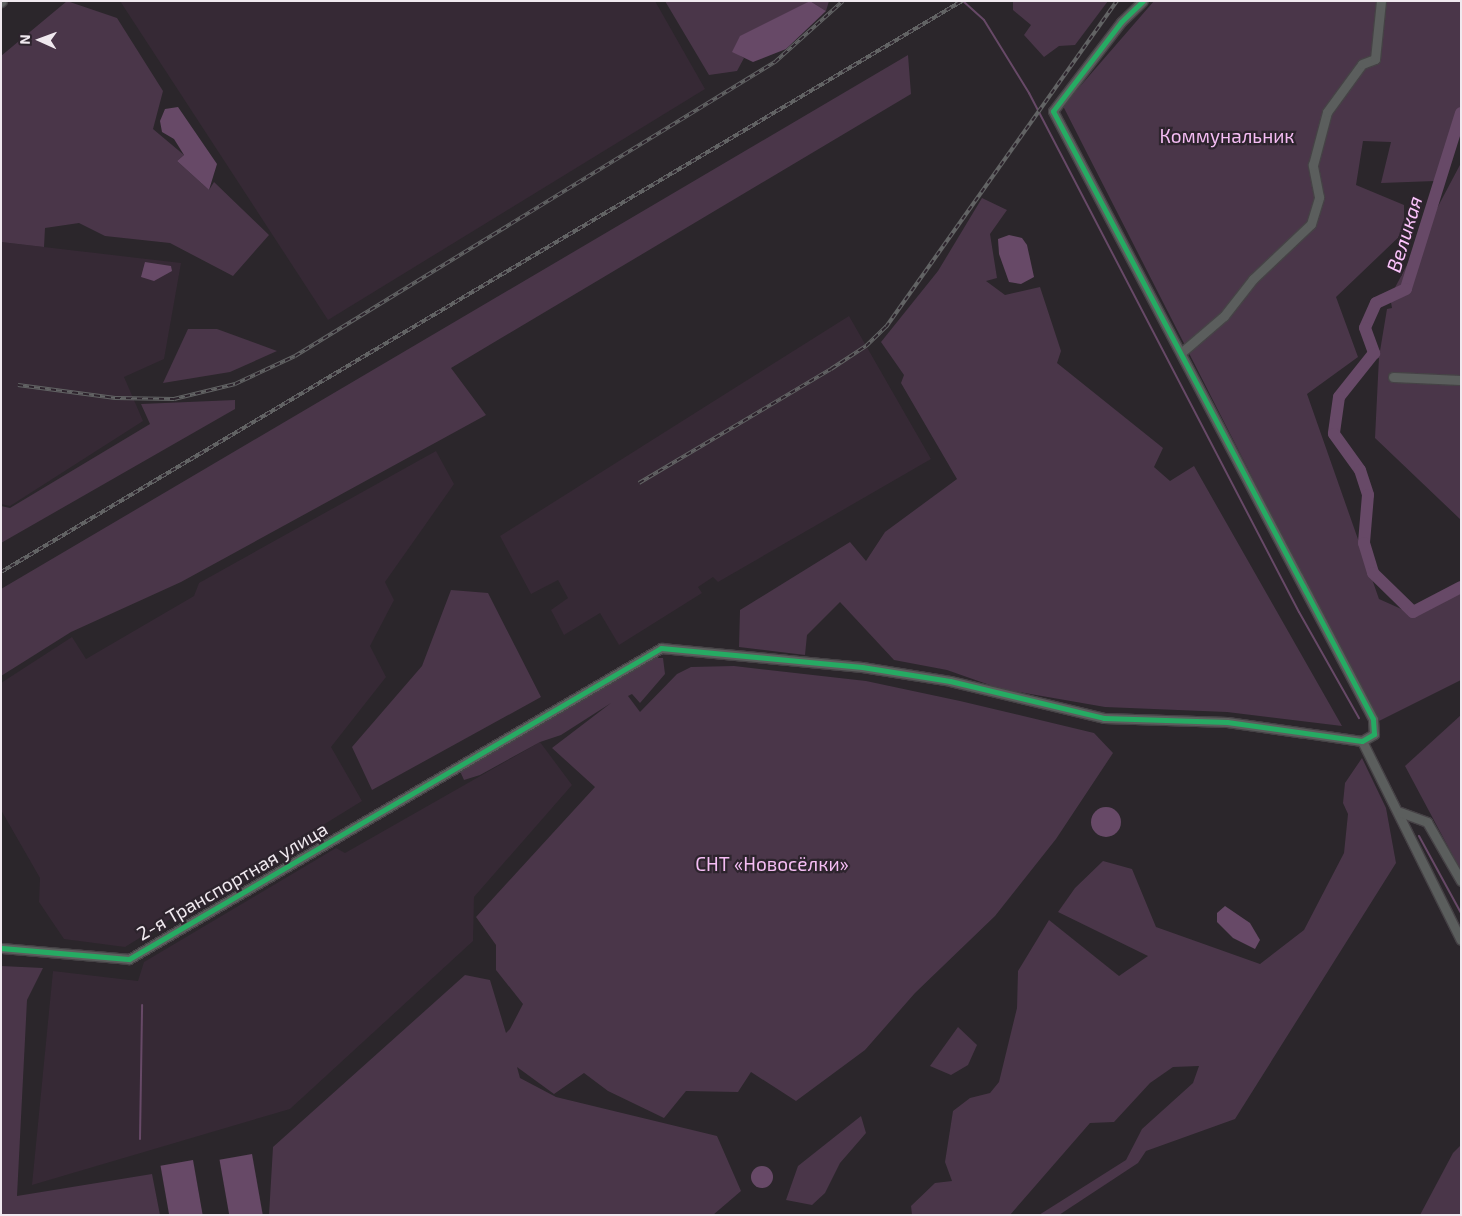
<!DOCTYPE html>
<meta charset="utf-8">
<style>
body{margin:0}
#map{position:relative;width:1462px;height:1216px;overflow:hidden;background:#2b262b;font-family:"Exo 2",sans-serif}
div>[style]{position:absolute}
[style*='--x']{left:calc(var(--x)*1px);top:calc(var(--y)*1px);width:calc(var(--w)*1px);rotate:calc(var(--a)*1deg)}
.built>*{inset:0;background:#362935}
.green>*{inset:0;background:#4a3649}
.water>*{inset:0;background:#674967;transform-origin:0 0}
.round{border-radius:50%}
.stream>*{height:2px;margin:-1px;padding:0 1px;transform-origin:1px;border-radius:1px;background:#674967}
.river>*{height:12px;margin:-6px;padding:0 6px;transform-origin:6px;border-radius:6px;background:#674967}
.roads{filter:drop-shadow(1px 0 #464246) drop-shadow(-1px 0 #464246) drop-shadow(0 1px #464246) drop-shadow(0 -1px #464246)}
.minor>*{height:9px;margin:-4.5px;padding:0 4.5px;transform-origin:4.5px;border-radius:4.5px;background:#5b5e5d}
.rail>*{height:4px;margin-top:-2px;transform-origin:0;background:repeating-linear-gradient(90deg,#2d242d 0 5.5px,#626364 0 11px);box-sizing:border-box;border-block:1px solid #626364}
.cycleway>*{height:5px;margin:-2.5px;padding:0 2.5px;transform-origin:2.5px;border-radius:2.5px;background:#26ab63}
span{translate:-50% -50%;white-space:nowrap;text-align:center;line-height:1.15;-webkit-text-stroke:4.5px #2d242d;paint-order:stroke}
.park-label{font-size:19px;color:#f5bdf4}
.street-label{font-size:19px;color:#f0e9ef}
.water-label{font-size:20px;color:#fcc4fc;font-style:italic}
.frame{position:absolute;inset:0;border:2px solid #f0e9ef;pointer-events:none}
.north{position:absolute;left:15px;top:15px;width:50px;height:50px;-webkit-text-stroke:4px #2d242d;paint-order:stroke;rotate:272deg;font-size:14px;font-weight:700;line-height:20px;text-align:center;color:#f0e9ef}
.north::after{content:'';display:block;margin:auto;width:18px;height:22px;background:#f0e9ef;clip-path:polygon(50% 0,100% 100%,50% 72%,0 100%)}
</style>
<div id="map">
<div class="built">
<i style="clip-path:polygon(120px 1px,655px 1px,705px 89px,328px 320px)"></i>
<i style="clip-path:polygon(1px 242px,181px 263px,164px 359px,124px 377px,143px 421px,10px 506px,1px 504px)"></i>
<i style="clip-path:polygon(849px 316px,931px 459px,718px 582px,713px 577px,698px 587px,702px 593px,619px 645px,600px 613px,564px 635px,551px 610px,568px 598px,558px 580px,531px 594px,500px 536px)"></i>
<i style="clip-path:polygon(436px 451px,454px 484px,385px 582px,394px 600px,370px 646px,386px 677px,331px 747px,362px 801px,125px 947px,64px 939px,39px 902px,40px 878px,1px 810px,1px 683px,72px 637px,86px 659px,194px 596px,199px 583px)"></i>
<i style="clip-path:polygon(540px 742px,572px 785px,474px 897px,473px 941px,290px 1109px,32px 1185px,53px 971px,138px 981px,144px 962px,336px 848px,345px 853px)"></i>
</div>
<div class="green">
<i style="clip-path:polygon(67px 1px,117px 18px,163px 91px,153px 129px,184px 155px,177px 161px,209px 190px,214px 182px,269px 235px,233px 276px,170px 243px,105px 236px,79px 223px,45px 228px,44px 247px,1px 242px,1px 56px)"></i>
<i style="clip-path:polygon(665px 1px,829px 1px,826px 11px,810px 1px,733px 51px,744px 58px,737px 71px,709px 75px)"></i>
<i style="clip-path:polygon(1013px 1px,1108px 1px,1075px 45px,1059px 46px,1044px 57px,1024px 35px,1031px 25px,1013px 10px)"></i>
<i style="clip-path:polygon(1154px 1px,1461px 1px,1461px 110px,1435px 181px,1381px 183px,1391px 142px,1363px 141px,1356px 185px,1404px 205px,1404px 232px,1336px 297px,1358px 357px,1307px 394px,1379px 599px,1408px 612px,1461px 587px,1461px 680px,1377px 722px,1063px 106px)"></i>
<i style="clip-path:polygon(908px 55px,911px 94px,451px 368px,486px 415px,181px 582px,71px 632px,1px 676px,1px 589px)"></i>
<i style="clip-path:polygon(1461px 163px,1461px 520px,1375px 438px,1379px 357px,1387px 309px,1392px 308px,1390px 297px)"></i>
<i style="clip-path:polygon(982px 198px,1007px 210px,990px 234px,997px 278px,986px 281px,1005px 295px,1040px 287px,1061px 351px,1057px 363px,1163px 448px,1154px 467px,1170px 481px,1194px 466px,1342px 726px,1227px 712px,1105px 707px,1001px 689px,947px 670px,894px 660px,840px 602px,807px 635px,805px 655px,739px 647px,740px 610px,850px 542px,866px 561px,885px 532px,957px 479px,901px 383px,904px 375px,881px 342px,938px 271px)"></i>
<i style="clip-path:polygon(188px 329px,217px 329px,277px 351px,230px 372px,163px 383px)"></i>
<i style="clip-path:polygon(235px 400px,235px 409px,1px 543px,1px 506px,10px 508px,150px 424px,141px 404px)"></i>
<i style="clip-path:polygon(451px 590px,488px 593px,541px 697px,372px 790px,352px 747px,422px 666px)"></i>
<i style="clip-path:polygon(655px 658px,663px 658px,665px 674px,640px 703px,632px 694px,628px 696px,640px 712px,677px 674px,691px 667px,734px 666px,866px 681px,960px 701px,1094px 733px,1113px 753px,1056px 839px,995px 916px,915px 993px,865px 1050px,796px 1101px,751px 1072px,738px 1092px,686px 1091px,664px 1118px,608px 1091px,584px 1073px,554px 1094px,517px 1067px,520px 1078px,556px 1097px,717px 1136px,741px 1191px,713px 1215px,269px 1215px,273px 1147px,465px 975px,490px 980px,506px 1033px,510px 1029px,523px 1004px,496px 970px,496px 945px,476px 917px,595px 787px,552px 748px,611px 703px,561px 735px,540px 742px,480px 775px,464px 780px,459px 769px)"></i>
<i style="clip-path:polygon(1461px 715px,1461px 871px,1405px 766px)"></i>
<i style="clip-path:polygon(1362px 758px,1386px 808px,1396px 863px,1235px 1119px,1146px 1151px,1138px 1163px,1059px 1215px,1039px 1215px,1126px 1160px,1142px 1129px,1193px 1083px,1199px 1066px,1173px 1067px,1150px 1083px,1114px 1122px,1090px 1123px,1010px 1215px,912px 1215px,911px 1206px,935px 1183px,952px 1181px,945px 1162px,953px 1111px,970px 1098px,990px 1093px,999px 1082px,1017px 1008px,1018px 971px,1049px 920px,1119px 976px,1148px 956px,1058px 912px,1075px 888px,1103px 861px,1132px 869px,1156px 927px,1260px 964px,1304px 930px,1344px 853px,1348px 814px,1343px 803px,1345px 783px)"></i>
<i style="clip-path:polygon(1px 966px,43px 968px,27px 1000px,17px 1196px,152px 1174px,160px 1215px,1px 1215px)"></i>
<i style="clip-path:polygon(958px 1027px,977px 1045px,968px 1065px,951px 1075px,930px 1066px)"></i>
<i style="clip-path:polygon(861px 1116px,866px 1133px,840px 1163px,825px 1193px,812px 1205px,786px 1200px,798px 1166px)"></i>
<i style="clip-path:polygon(1461px 1145px,1461px 1215px,1420px 1215px,1453px 1153px)"></i>
</div>
<div class="water">
<i style="clip-path:polygon(810px 1px,826px 11px,786px 49px,753px 62px,732px 52px,740px 36px)"></i>
<i style="clip-path:polygon(178px 107px,217px 164px,209px 190px,177px 161px,184px 155px,174px 139px,162px 132px,160px 121px,165px 109px)"></i>
<i style="clip-path:polygon(1009px 235px,1022px 238px,1027px 245px,1034px 277px,1021px 284px,1009px 282px,999px 254px,998px 239px)"></i>
<i style="clip-path:polygon(145px 262px,171px 266px,172px 271px,154px 281px,141px 277px)"></i>
<i class="round" style="left:1091px;top:807px;width:30px;height:30px"></i>
<i style="clip-path:polygon(1225px 906px,1250px 923px,1260px 940px,1255px 949px,1233px 938px,1217px 922px,1217px 913px)"></i>
<i style="left:252px;top:1154px;width:62px;height:33px;rotate:80deg"></i>
<i style="left:193px;top:1160px;width:56px;height:33px;rotate:80deg"></i>
<i class="round" style="left:751px;top:1166px;width:22px;height:22px"></i>
</div>
<div class="stream">
<i style="--x:963;--y:1;--w:28;--a:42"></i>
<i style="--x:984;--y:20;--w:86;--a:58.3"></i>
<i style="--x:1029;--y:93;--w:585;--a:62.52"></i>
<i style="--x:1299;--y:612;--w:122;--a:60.5"></i>
<i style="--x:1419;--y:836;--w:88;--a:61.4"></i>
<i style="--x:140;--y:1139;--w:134;--a:-89.1"></i>
</div>
<div class="river">
<i style="--x:1461;--y:113;--w:184;--a:107.4"></i>
<i style="--x:1406;--y:289;--w:33;--a:155"></i>
<i style="--x:1376;--y:303;--w:27;--a:114"></i>
<i style="--x:1365;--y:328;--w:27;--a:70"></i>
<i style="--x:1374;--y:353;--w:56;--a:128.5"></i>
<i style="--x:1339;--y:397;--w:37;--a:98"></i>
<i style="--x:1334;--y:434;--w:44;--a:54.2"></i>
<i style="--x:1360;--y:470;--w:26;--a:72"></i>
<i style="--x:1368;--y:495;--w:48;--a:94.8"></i>
<i style="--x:1364;--y:543;--w:31;--a:73"></i>
<i style="--x:1373;--y:573;--w:56;--a:44.3"></i>
<i style="--x:1413;--y:612;--w:54;--a:-27.5"></i>
</div>
<div class="roads">
<div class="minor">
<i style="--x:1;--y:2;--w:1;--a:-45"></i>
<i style="--x:1182;--y:352;--w:55;--a:-40.6"></i>
<i style="--x:1224;--y:316;--w:47;--a:-51.9"></i>
<i style="--x:1253;--y:279;--w:80;--a:-43.5"></i>
<i style="--x:1311;--y:224;--w:28;--a:-73"></i>
<i style="--x:1319;--y:197;--w:33;--a:-101"></i>
<i style="--x:1313;--y:165;--w:55;--a:-75.2"></i>
<i style="--x:1327;--y:112;--w:59;--a:-53.9"></i>
<i style="--x:1362;--y:64;--w:14;--a:-21"></i>
<i style="--x:1375;--y:59;--w:58;--a:-84.1"></i>
<i style="--x:1393;--y:377;--w:68;--a:2.5"></i>
<i style="--x:1362;--y:741;--w:222;--a:63.6"></i>
<i style="--x:1400;--y:812;--w:29;--a:20"></i>
<i style="--x:1427;--y:822;--w:68;--a:60"></i>
<i style="--x:1;--y:948;--w:128;--a:4.9"></i>
<i style="--x:129;--y:959;--w:616;--a:-30.31"></i>
<i style="--x:661;--y:648;--w:202;--a:5.4"></i>
<i style="--x:862;--y:667;--w:89;--a:9"></i>
<i style="--x:950;--y:681;--w:158;--a:13.5"></i>
<i style="--x:1104;--y:718;--w:123;--a:1.9"></i>
<i style="--x:1227;--y:722;--w:136;--a:8"></i>
<i style="--x:1362;--y:741;--w:14;--a:-30"></i>
<i style="--x:1374;--y:734;--w:15;--a:-94"></i>
<i style="--x:1373;--y:719;--w:687;--a:-117.76"></i>
<i style="--x:1053;--y:111;--w:112;--a:-52.6"></i>
<i style="--x:1121;--y:22;--w:30;--a:-44"></i>
</div>
</div>
<div class="rail">
<i style="--x:18;--y:385;--w:98;--a:7.6"></i>
<i style="--x:115;--y:398;--w:59;--a:1"></i>
<i style="--x:174;--y:399;--w:63;--a:-13.8"></i>
<i style="--x:235;--y:384;--w:66;--a:-25"></i>
<i style="--x:295;--y:356;--w:563;--a:-31.49"></i>
<i style="--x:775;--y:62;--w:91;--a:-41.9"></i>
<i style="--x:639;--y:483;--w:223;--a:-30.7"></i>
<i style="--x:831;--y:369;--w:42;--a:-33.3"></i>
<i style="--x:866;--y:346;--w:28;--a:-44"></i>
<i style="--x:886;--y:327;--w:400;--a:-54.7"></i>
<i style="--x:1;--y:572;--w:1118;--a:-30.72"></i>
</div>
<div class="cycleway">
<i style="--x:1;--y:948;--w:128;--a:4.9"></i>
<i style="--x:129;--y:959;--w:616;--a:-30.31"></i>
<i style="--x:661;--y:648;--w:202;--a:5.4"></i>
<i style="--x:862;--y:667;--w:89;--a:9"></i>
<i style="--x:950;--y:681;--w:158;--a:13.5"></i>
<i style="--x:1104;--y:718;--w:123;--a:1.9"></i>
<i style="--x:1227;--y:722;--w:136;--a:8"></i>
<i style="--x:1362;--y:741;--w:14;--a:-30"></i>
<i style="--x:1374;--y:734;--w:15;--a:-94"></i>
<i style="--x:1373;--y:719;--w:687;--a:-117.76"></i>
<i style="--x:1053;--y:111;--w:112;--a:-52.6"></i>
<i style="--x:1121;--y:22;--w:30;--a:-44"></i>
</div>
<div class="park-label">
<span style="left:1227px;top:136px">Коммунальник</span>
<span style="left:772px;top:864px">СНТ «Новосёлки»</span>
</div>
<div class="street-label">
<span style="left:232px;top:881px;rotate:-30deg">2-я Транспортная улица</span>
</div>
<div class="water-label">
<span style="left:1404px;top:234px;rotate:-73deg">Великая</span>
</div>
<div class="frame"></div>
<div class="north">N</div>
</div>
